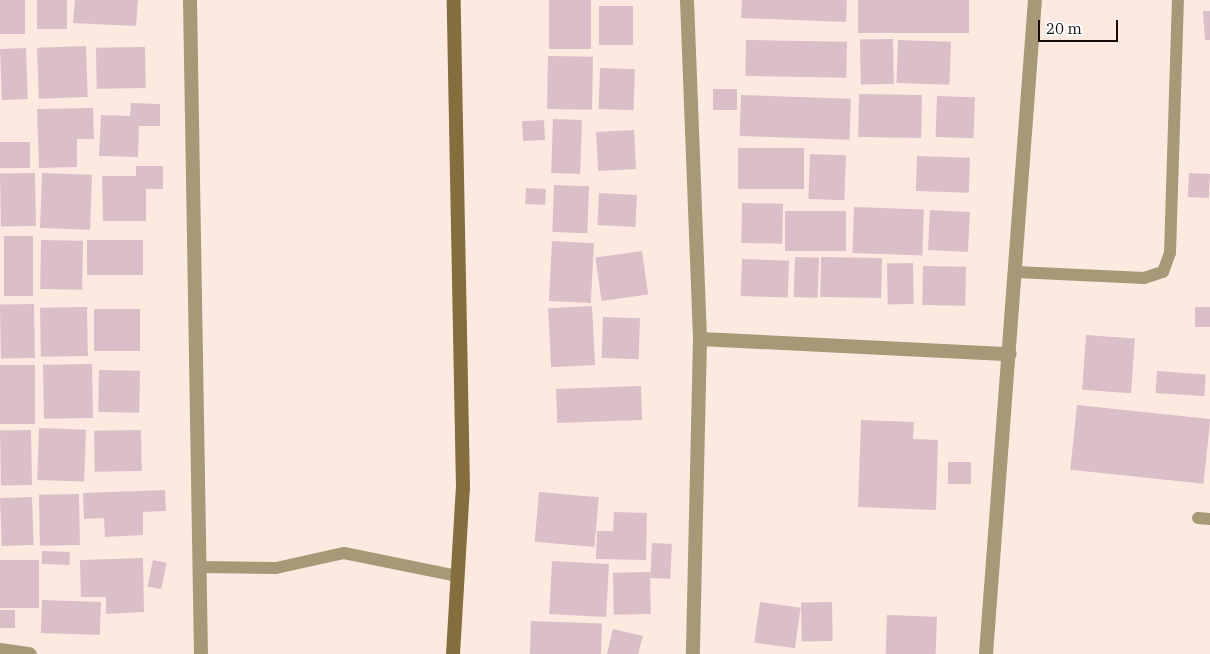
<!DOCTYPE html>
<style>
body{margin:0}
#map{position:relative;width:1210px;height:654px;overflow:hidden;background:#fee9e1;font-family:"IBM Plex Serif",serif}
div>[style]{position:absolute}
[style*='--x']{left:calc(var(--x)*1px);top:calc(var(--y)*1px);width:calc(var(--w)*1px);rotate:calc(var(--a)*1deg)}
.building>*{inset:0;background:#d8bfc8;transform-origin:0 0}
.service>*{height:12px;margin:-6px;padding:0 6px;transform-origin:6px;border-radius:6px;background:#a89878}
.minor>*{height:14px;margin:-7px;padding:0 7px;transform-origin:7px;border-radius:7px;background:#a89878}
.secondary>*{height:14px;margin:-7px;padding:0 7px;transform-origin:7px;border-radius:7px;background:#856e3e}
span{translate:-50% -50%;white-space:nowrap;text-align:center;line-height:1.15;-webkit-text-stroke:4px #fff;paint-order:stroke}
.scale{position:absolute;left:1038px;top:20px;width:80px;height:22px;box-sizing:border-box;border:2px solid #150d0a;border-top:0;padding-left:6px;font-size:15px;line-height:18px;white-space:nowrap;color:#150d0a;-webkit-text-stroke:4px #fff;paint-order:stroke}
</style>
<div id="map">
<div class="building">
<i style="left:0;top:0;width:25px;height:34px"></i>
<i style="left:37px;top:0;width:30px;height:29px"></i>
<i style="clip-path:polygon(75px 0,138px 0,136px 26px,73px 23px)"></i>
<i style="left:549px;top:0;width:42px;height:49px"></i>
<i style="clip-path:polygon(742px 0,847px 0,846px 22px,741px 18px)"></i>
<i style="left:858px;top:0;width:111px;height:33px"></i>
<i style="left:599px;top:6px;width:34px;height:39px"></i>
<i style="clip-path:polygon(1203px 11px,1210px 11px,1210px 40px,1205px 40px)"></i>
<i style="left:893px;top:39px;width:45px;height:33px;rotate:89deg"></i>
<i style="left:746px;top:40px;width:101px;height:36px;rotate:1deg"></i>
<i style="left:898px;top:40px;width:53px;height:43px;rotate:2deg"></i>
<i style="left:86px;top:46px;width:51px;height:49px;rotate:88deg"></i>
<i style="left:145px;top:47px;width:41px;height:49px;rotate:89deg"></i>
<i style="left:26px;top:48px;width:51px;height:26px;rotate:88deg"></i>
<i style="left:548px;top:56px;width:45px;height:53px;rotate:1deg"></i>
<i style="left:600px;top:68px;width:35px;height:41px;rotate:2deg"></i>
<i style="left:713px;top:89px;width:24px;height:21px"></i>
<i style="left:859px;top:94px;width:63px;height:43px;rotate:1deg"></i>
<i style="left:741px;top:95px;width:110px;height:41px;rotate:2deg"></i>
<i style="left:937px;top:96px;width:38px;height:41px;rotate:2deg"></i>
<i style="clip-path:polygon(131px 103px,160px 104px,160px 126px,139px 126px,138px 157px,99px 156px,101px 115px,130px 116px)"></i>
<i style="clip-path:polygon(93px 108px,94px 139px,77px 139px,77px 167px,39px 168px,37px 109px)"></i>
<i style="left:553px;top:119px;width:29px;height:54px;rotate:2deg"></i>
<i style="left:544px;top:120px;width:20px;height:22px;rotate:87deg"></i>
<i style="left:634px;top:130px;width:39px;height:38px;rotate:87deg"></i>
<i style="left:0;top:142px;width:30px;height:26px"></i>
<i style="left:804px;top:148px;width:41px;height:66px;rotate:90deg"></i>
<i style="left:810px;top:154px;width:36px;height:45px;rotate:2deg"></i>
<i style="left:917px;top:156px;width:53px;height:35px;rotate:2deg"></i>
<i style="clip-path:polygon(136px 166px,163px 166px,163px 189px,146px 189px,146px 221px,103px 221px,102px 176px,136px 176px)"></i>
<i style="left:35px;top:173px;width:53px;height:35px;rotate:89deg"></i>
<i style="left:42px;top:173px;width:50px;height:55px;rotate:2deg"></i>
<i style="left:1189px;top:173px;width:21px;height:24px;rotate:3deg"></i>
<i style="left:554px;top:185px;width:35px;height:47px;rotate:2deg"></i>
<i style="left:526px;top:188px;width:20px;height:16px;rotate:3deg"></i>
<i style="left:599px;top:193px;width:38px;height:32px;rotate:3deg"></i>
<i style="left:742px;top:203px;width:41px;height:40px;rotate:1deg"></i>
<i style="left:854px;top:207px;width:70px;height:46px;rotate:2deg"></i>
<i style="left:930px;top:210px;width:40px;height:40px;rotate:3deg"></i>
<i style="left:785px;top:211px;width:61px;height:40px"></i>
<i style="left:4px;top:236px;width:29px;height:60px"></i>
<i style="left:41px;top:240px;width:42px;height:49px;rotate:1deg"></i>
<i style="left:87px;top:240px;width:56px;height:35px"></i>
<i style="left:552px;top:241px;width:42px;height:60px;rotate:3deg"></i>
<i style="left:642px;top:251px;width:44px;height:47px;rotate:82deg"></i>
<i style="left:795px;top:257px;width:24px;height:40px;rotate:2deg"></i>
<i style="left:821px;top:257px;width:61px;height:40px;rotate:1deg"></i>
<i style="left:742px;top:259px;width:47px;height:37px;rotate:2deg"></i>
<i style="left:913px;top:263px;width:41px;height:26px;rotate:89deg"></i>
<i style="left:923px;top:266px;width:43px;height:39px;rotate:1deg"></i>
<i style="left:34px;top:304px;width:54px;height:34px;rotate:89deg"></i>
<i style="left:592px;top:306px;width:59px;height:44px;rotate:87deg"></i>
<i style="left:87px;top:307px;width:49px;height:47px;rotate:89deg"></i>
<i style="left:1195px;top:307px;width:15px;height:20px"></i>
<i style="left:140px;top:309px;width:42px;height:46px;rotate:90deg"></i>
<i style="left:603px;top:317px;width:37px;height:41px;rotate:2deg"></i>
<i style="left:1086px;top:335px;width:49px;height:55px;rotate:4deg"></i>
<i style="left:92px;top:364px;width:54px;height:49px;rotate:89deg"></i>
<i style="left:0;top:365px;width:35px;height:59px"></i>
<i style="left:99px;top:370px;width:41px;height:42px;rotate:1deg"></i>
<i style="left:1157px;top:371px;width:49px;height:22px;rotate:4deg"></i>
<i style="left:641px;top:386px;width:34px;height:85px;rotate:88deg"></i>
<i style="left:1077px;top:405px;width:134px;height:65px;rotate:6deg"></i>
<i style="clip-path:polygon(861px 420px,914px 422px,913px 439px,938px 440px,936px 510px,858px 507px)"></i>
<i style="left:39px;top:428px;width:47px;height:52px;rotate:2deg"></i>
<i style="left:31px;top:430px;width:55px;height:31px;rotate:89deg"></i>
<i style="left:141px;top:430px;width:41px;height:47px;rotate:89deg"></i>
<i style="left:948px;top:462px;width:23px;height:22px"></i>
<i style="clip-path:polygon(165px 490px,166px 511px,143px 512px,143px 535px,105px 537px,104px 518px,84px 519px,83px 493px)"></i>
<i style="left:539px;top:492px;width:60px;height:50px;rotate:5deg"></i>
<i style="left:79px;top:494px;width:51px;height:40px;rotate:89deg"></i>
<i style="left:32px;top:497px;width:48px;height:32px;rotate:88deg"></i>
<i style="clip-path:polygon(614px 512px,647px 513px,646px 560px,596px 559px,597px 531px,613px 531px)"></i>
<i style="left:652px;top:543px;width:20px;height:35px;rotate:3deg"></i>
<i style="left:42px;top:551px;width:28px;height:13px;rotate:2deg"></i>
<i style="clip-path:polygon(143px 558px,144px 612px,106px 614px,106px 597px,81px 597px,80px 560px)"></i>
<i style="left:0;top:560px;width:39px;height:48px"></i>
<i style="left:153px;top:560px;width:14px;height:27px;rotate:12deg"></i>
<i style="left:552px;top:561px;width:57px;height:53px;rotate:3deg"></i>
<i style="left:650px;top:572px;width:42px;height:37px;rotate:89deg"></i>
<i style="left:42px;top:600px;width:59px;height:33px;rotate:2deg"></i>
<i style="left:760px;top:602px;width:41px;height:41px;rotate:8deg"></i>
<i style="left:832px;top:602px;width:39px;height:31px;rotate:89deg"></i>
<i style="left:0;top:610px;width:15px;height:18px"></i>
<i style="left:887px;top:615px;width:50px;height:39px;rotate:2deg"></i>
<i style="left:531px;top:621px;width:71px;height:33px;rotate:2deg"></i>
<i style="clip-path:polygon(613px 629px,643px 636px,638px 654px,607px 654px)"></i>
</div>
<div class="service">
<i style="--x:1016;--y:272;--w:128;--a:2.7"></i>
<i style="--x:1144;--y:278;--w:20;--a:-18"></i>
<i style="--x:1163;--y:272;--w:20;--a:-70"></i>
<i style="--x:1170;--y:253;--w:253;--a:-88.2"></i>
<i style="--x:1198;--y:518;--w:12;--a:5"></i>
<i style="--x:199;--y:567;--w:77;--a:0.7"></i>
<i style="--x:276;--y:568;--w:70;--a:-12.4"></i>
<i style="--x:344;--y:553;--w:115;--a:11.5"></i>
</div>
<div class="minor">
<i style="--x:190;--y:0;--w:654;--a:89.04"></i>
<i style="--x:687;--y:0;--w:339;--a:87.8"></i>
<i style="--x:700;--y:339;--w:315;--a:91.3"></i>
<i style="--x:700;--y:339;--w:310;--a:2.8"></i>
<i style="--x:0;--y:650;--w:30;--a:8"></i>
<i style="--x:986;--y:654;--w:656;--a:-85.72"></i>
</div>
<div class="secondary">
<i style="--x:453;--y:654;--w:166;--a:-86.6"></i>
<i style="--x:463;--y:488;--w:488;--a:-91.1"></i>
</div>
<div class="scale">20 m</div>
</div>
